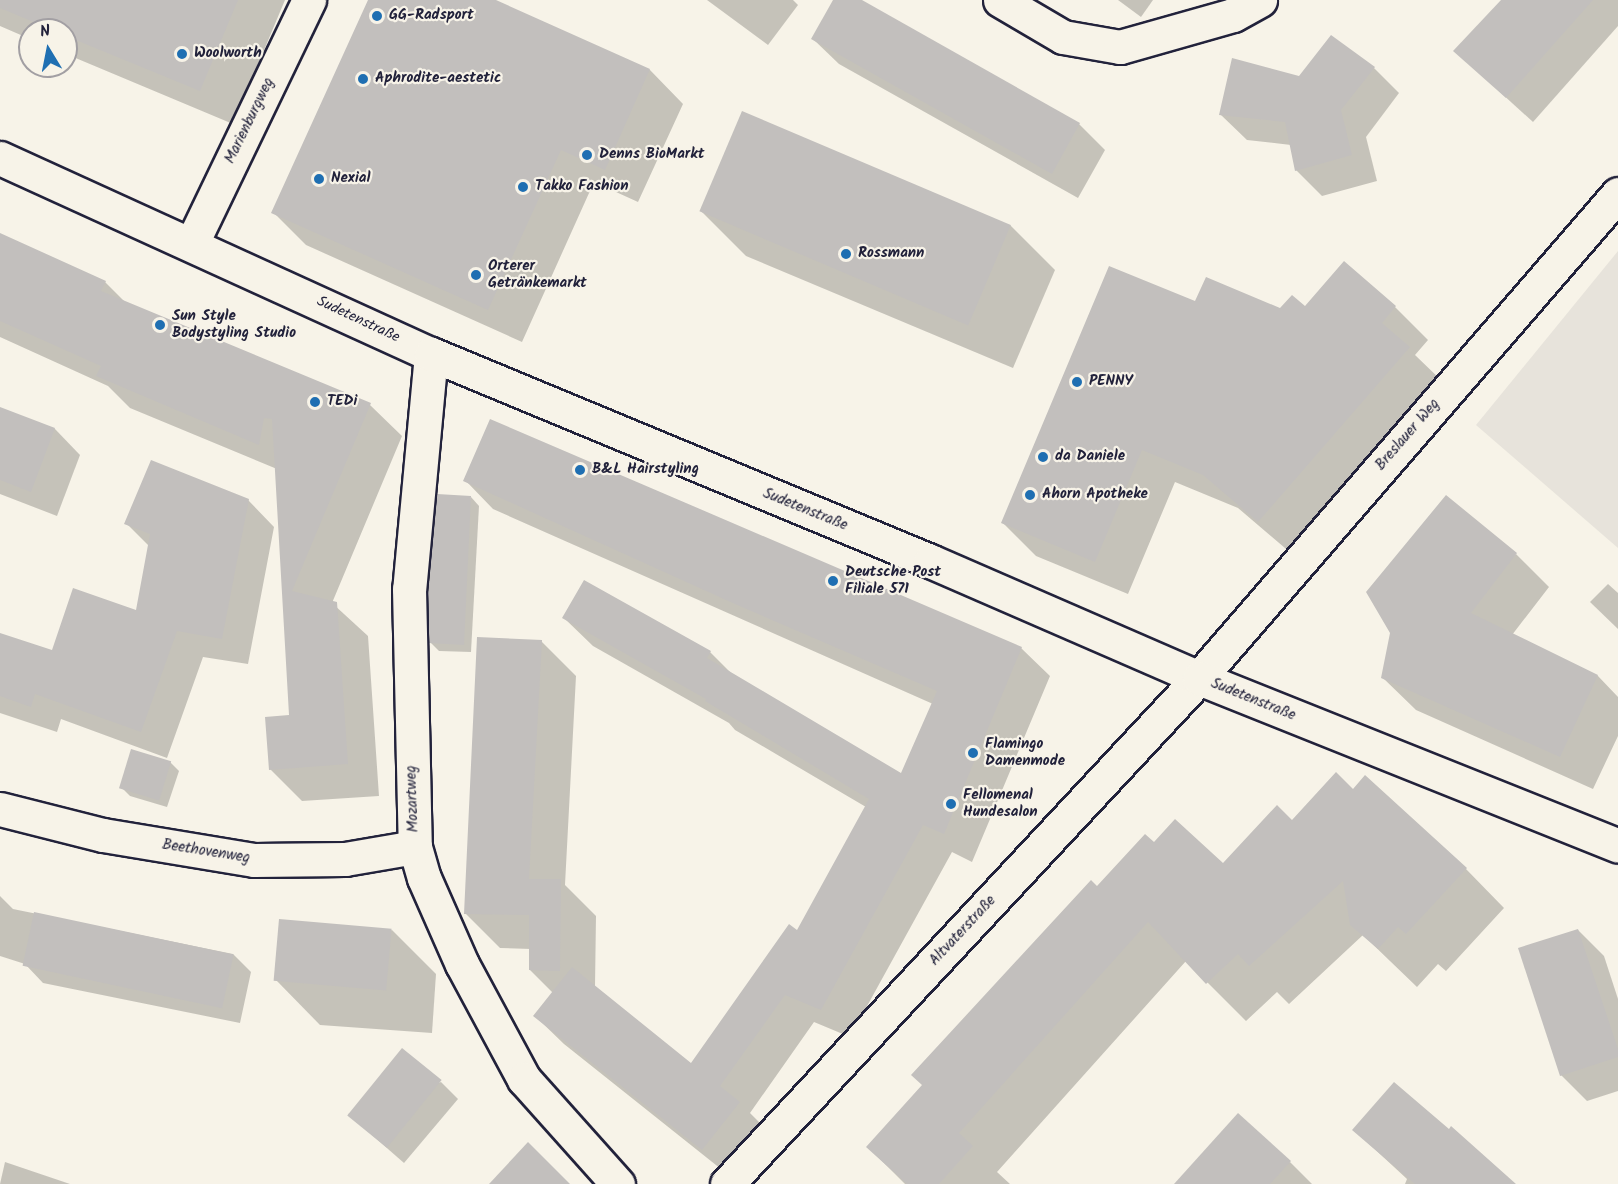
<!DOCTYPE html>
<meta charset="utf-8">
<style>
body{margin:0}
#map{position:relative;width:1618px;height:1184px;overflow:hidden;background:#f7f3e8;font-family:Kalam,sans-serif}
div>[style]{position:absolute}
[style*='--x']{left:calc(var(--x)*1px);top:calc(var(--y)*1px);width:calc(var(--w)*1px);rotate:calc(var(--a)*1deg)}
.built>*{inset:0;background:#e7e3db}
.shadow>*{inset:0;background:#0003}
.building>*{inset:0;background:#c2bfbd;transform-origin:0 0}
.roads{filter:drop-shadow(2px 0 #22223b) drop-shadow(-2px 0 #22223b) drop-shadow(0 2px #22223b) drop-shadow(0 -2px #22223b)}
.street>*{height:33px;margin:-16.5px;padding:0 16.5px;transform-origin:16.5px;border-radius:16.5px;background:#f7f3e8}
.secondary>*{height:33px;margin:-16.5px;padding:0 16.5px;transform-origin:16.5px;border-radius:16.5px;background:#f7f3e8}
.dots>*{width:16px;height:16px;translate:-50% -50%;box-sizing:border-box;border:3px solid #f7f3e8;border-radius:50%}
span{translate:-50% -50%;white-space:nowrap;text-align:center;line-height:1.15;-webkit-text-stroke:4.5px #f7f3e8;paint-order:stroke}
.poi-label{font-size:15px;color:#22223b;font-weight:700}
.left{translate:0 -50%;text-align:left}
.street-label{font-size:15px;color:#22223b}
.north{position:absolute;left:18px;top:18px;width:60px;height:60px;box-sizing:border-box;background:#f7f3e8;border:2px solid #a29fa3;border-radius:50%;rotate:350deg;font-size:16px;font-weight:700;line-height:24px;text-align:center;color:#22223b}
.north::after{content:'';display:block;margin:auto;width:21px;height:27px;background:#1f6fb2;clip-path:polygon(50% 0,100% 100%,50% 72%,0 100%)}
</style>
<div id="map">
<div class="built">
<i style="clip-path:polygon(1618px 251px,1618px 548px,1476px 425px)"></i>
</div>
<div class="shadow">
<i style="clip-path:polygon(0 0,285px 0,233px 124px,66px 54px,66px 30px,30px 30px,30px 39px,0 26px)"></i>
<i style="clip-path:polygon(369px 0,493px 0,650px 70px,683px 104px,638px 202px,594px 182px,522px 342px,306px 245px,273px 212px)"></i>
<i style="clip-path:polygon(707px 0,793px 0,798px 5px,768px 45px)"></i>
<i style="clip-path:polygon(835px 0,859px 0,1079px 124px,1105px 150px,1078px 198px,839px 64px,813px 39px)"></i>
<i style="clip-path:polygon(1118px 0,1153px 0,1141px 17px)"></i>
<i style="clip-path:polygon(1503px 0,1618px 0,1618px 26px,1533px 122px,1455px 51px)"></i>
<i style="clip-path:polygon(1374px 68px,1399px 93px,1366px 137px,1377px 181px,1322px 196px,1296px 170px,1291px 145px,1247px 140px,1221px 115px,1300px 78px)"></i>
<i style="clip-path:polygon(701px 211px,1010px 225px,1055px 270px,1013px 368px,746px 256px)"></i>
<i style="clip-path:polygon(0 235px,105px 282px,126px 303px,370px 405px,402px 436px,332px 603px,368px 636px,379px 796px,302px 801px,270px 769px,291px 716px,277px 469px,130px 408px,108px 386px,0 337px)"></i>
<i style="clip-path:polygon(1196px 303px,1281px 310px,1395px 307px,1428px 340px,1415px 355px,1442px 381px,1292px 554px,1238px 508px,1175px 482px,1128px 594px,1036px 556px,1003px 523px)"></i>
<i style="clip-path:polygon(0 409px,55px 429px,80px 455px,57px 516px,0 494px)"></i>
<i style="clip-path:polygon(465px 480px,1021px 648px,1050px 676px,972px 862px,952px 852px,850px 1037px,814px 1022px,750px 1113px,768px 1131px,731px 1177px,564px 1044px,535px 1016px,553px 993px,530px 970px,531px 949px,500px 948px,465px 913px,541px 641px,576px 676px,565px 885px,596px 916px,595px 987px,692px 1065px,797px 932px,866px 807px,735px 730px,729px 723px,593px 646px,564px 618px,710px 652px,732px 674px,902px 775px,933px 704px,493px 509px)"></i>
<i style="clip-path:polygon(471px 497px,479px 506px,471px 652px,439px 651px,430px 642px)"></i>
<i style="clip-path:polygon(248px 500px,274px 527px,248px 664px,203px 657px,167px 758px,61px 719px,57px 732px,0 713px,0 634px,53px 652px,137px 612px,149px 546px,126px 523px)"></i>
<i style="clip-path:polygon(1516px 554px,1549px 587px,1512px 635px,1598px 676px,1618px 697px,1618px 736px,1593px 789px,1416px 710px,1382px 677px)"></i>
<i style="clip-path:polygon(1608px 584px,1618px 593px,1618px 629px,1590px 602px)"></i>
<i style="clip-path:polygon(170px 762px,179px 771px,167px 807px,130px 796px,121px 787px)"></i>
<i style="clip-path:polygon(1353px 791px,1466px 869px,1504px 908px,1446px 971px,1438px 964px,1417px 987px,1363px 935px,1289px 1004px,1277px 992px,1246px 1021px,1186px 961px,997px 1172px,1010px 1184px,905px 1184px,868px 1147px,1097px 888px,1154px 844px,1223px 865px,1293px 822px)"></i>
<i style="clip-path:polygon(0 896px,13px 909px,233px 954px,251px 972px,240px 1023px,43px 983px,25px 964px,0 956px)"></i>
<i style="clip-path:polygon(392px 930px,436px 974px,432px 1033px,320px 1025px,276px 980px)"></i>
<i style="clip-path:polygon(1578px 930px,1604px 956px,1618px 999px,1618px 1091px,1587px 1101px,1561px 1075px)"></i>
<i style="clip-path:polygon(441px 1082px,458px 1099px,404px 1163px,348px 1114px)"></i>
<i style="clip-path:polygon(1354px 1130px,1514px 1184px,1405px 1184px,1407px 1179px)"></i>
<i style="clip-path:polygon(5px 1162px,70px 1184px,0 1184px)"></i>
<i style="clip-path:polygon(1290px 1162px,1312px 1184px,1176px 1184px)"></i>
</div>
<div class="building">
<i style="clip-path:polygon(0 0,238px 0,200px 91px,66px 36px,66px 30px,53px 30px,0 8px)"></i>
<i style="clip-path:polygon(368px 0,496px 0,650px 69px,605px 170px,561px 150px,488px 310px,271px 213px)"></i>
<i style="clip-path:polygon(833px 0,862px 0,1080px 123px,1052px 174px,811px 39px)"></i>
<i style="clip-path:polygon(1501px 0,1593px 0,1506px 98px,1453px 51px)"></i>
<i style="clip-path:polygon(1331px 35px,1375px 67px,1341px 110px,1352px 155px,1295px 171px,1285px 122px,1219px 115px,1232px 58px,1299px 76px)"></i>
<i style="left:742px;top:111px;width:292px;height:109px;rotate:23deg"></i>
<i style="clip-path:polygon(0 233px,106px 281px,101px 291px,371px 403px,292px 591px,337px 602px,348px 764px,269px 770px,265px 717px,289px 715px,272px 419px,264px 418px,259px 445px,96px 376px,101px 366px,0 321px)"></i>
<i style="clip-path:polygon(1344px 261px,1396px 306px,1382px 323px,1410px 347px,1258px 522px,1203px 475px,1142px 450px,1095px 562px,1001px 523px,1109px 266px,1195px 301px,1206px 277px,1280px 308px,1292px 295px,1305px 306px)"></i>
<i style="clip-path:polygon(0 407px,55px 428px,31px 492px,0 480px)"></i>
<i style="clip-path:polygon(490px 419px,1022px 647px,944px 834px,923px 825px,821px 1010px,785px 995px,720px 1086px,740px 1102px,702px 1150px,533px 1016px,572px 967px,691px 1063px,789px 924px,797px 930px,869px 799px,705px 701px,706px 699px,562px 618px,584px 580px,711px 651px,707px 658px,901px 773px,937px 691px,735px 604px,463px 481px)"></i>
<i style="clip-path:polygon(151px 460px,249px 499px,222px 639px,177px 631px,141px 732px,35px 694px,31px 707px,0 696px,0 633px,52px 650px,73px 588px,136px 610px,150px 534px,124px 524px)"></i>
<i style="clip-path:polygon(437px 494px,471px 496px,464px 645px,429px 643px,428px 590px)"></i>
<i style="clip-path:polygon(1446px 495px,1517px 553px,1471px 613px,1598px 675px,1560px 757px,1381px 678px,1390px 633px,1366px 592px)"></i>
<i style="clip-path:polygon(477px 637px,542px 640px,529px 879px,561px 879px,560px 971px,529px 970px,529px 915px,464px 914px)"></i>
<i style="left:131px;top:749px;width:42px;height:41px;rotate:17deg"></i>
<i style="clip-path:polygon(1336px 772px,1353px 789px,1365px 775px,1467px 868px,1406px 934px,1398px 927px,1378px 949px,1350px 925px,1343px 881px,1249px 966px,1238px 954px,1206px 984px,1148px 922px,959px 1133px,973px 1146px,939px 1184px,907px 1184px,866px 1147px,922px 1085px,911px 1075px,1091px 880px,1097px 886px,1145px 834px,1154px 842px,1175px 819px,1223px 863px,1277px 805px,1292px 820px)"></i>
<i style="left:34px;top:912px;width:204px;height:55px;rotate:12deg"></i>
<i style="left:279px;top:919px;width:113px;height:62px;rotate:5deg"></i>
<i style="clip-path:polygon(1578px 929px,1618px 1049px,1618px 1057px,1560px 1076px,1518px 948px)"></i>
<i style="left:402px;top:1048px;width:51px;height:87px;rotate:39deg"></i>
<i style="clip-path:polygon(1394px 1082px,1449px 1129px,1451px 1126px,1516px 1184px,1415px 1184px,1352px 1130px)"></i>
<i style="clip-path:polygon(1238px 1113px,1291px 1161px,1270px 1184px,1174px 1184px)"></i>
<i style="clip-path:polygon(528px 1142px,570px 1184px,489px 1184px)"></i>
</div>
<div class="roads">
<div class="street">
<i style="--x:1000;--y:0;--w:73;--a:30.4"></i>
<i style="--x:1063;--y:37;--w:58;--a:10"></i>
<i style="--x:1120;--y:47;--w:117;--a:-15.8"></i>
<i style="--x:1233;--y:15;--w:31;--a:-29"></i>
<i style="--x:192;--y:243;--w:270;--a:-64.3"></i>
<i style="--x:431;--y:354;--w:236;--a:95.3"></i>
<i style="--x:409;--y:589;--w:258;--a:88.7"></i>
<i style="--x:415;--y:847;--w:32;--a:74"></i>
<i style="--x:424;--y:878;--w:94;--a:66.2"></i>
<i style="--x:462;--y:964;--w:131;--a:61.7"></i>
<i style="--x:524;--y:1079;--w:141;--a:48.2"></i>
<i style="--x:0;--y:809;--w:106;--a:14.2"></i>
<i style="--x:103;--y:835;--w:153;--a:9.4"></i>
<i style="--x:254;--y:860;--w:91;--a:-0.6"></i>
<i style="--x:345;--y:859;--w:71;--a:-9.7"></i>
<i style="--x:727;--y:1184;--w:692;--a:-46.99"></i>
<i style="--x:1199;--y:678;--w:640;--a:-49.12"></i>
</div>
<div class="secondary">
<i style="--x:0;--y:158;--w:473;--a:24.5"></i>
<i style="--x:431;--y:354;--w:540;--a:22.53"></i>
<i style="--x:930;--y:561;--w:293;--a:23.5"></i>
<i style="--x:1199;--y:678;--w:451;--a:21.8"></i>
</div>
</div>
<div class="dots">
<i style="left:377px;top:16px;background:#1f6fb2"></i>
<i style="left:182px;top:54px;background:#1f6fb2"></i>
<i style="left:363px;top:79px;background:#1f6fb2"></i>
<i style="left:587px;top:155px;background:#1f6fb2"></i>
<i style="left:319px;top:179px;background:#1f6fb2"></i>
<i style="left:523px;top:187px;background:#1f6fb2"></i>
<i style="left:846px;top:254px;background:#1f6fb2"></i>
<i style="left:476px;top:275px;background:#1f6fb2"></i>
<i style="left:160px;top:325px;background:#1f6fb2"></i>
<i style="left:1077px;top:382px;background:#1f6fb2"></i>
<i style="left:315px;top:402px;background:#1f6fb2"></i>
<i style="left:1043px;top:457px;background:#1f6fb2"></i>
<i style="left:580px;top:470px;background:#1f6fb2"></i>
<i style="left:1030px;top:495px;background:#1f6fb2"></i>
<i style="left:833px;top:581px;background:#1f6fb2"></i>
<i style="left:973px;top:753px;background:#1f6fb2"></i>
<i style="left:951px;top:804px;background:#1f6fb2"></i>
</div>
<div class="poi-label">
<span class="left" style="left:389px;top:16px">GG-Radsport</span>
<span class="left" style="left:194px;top:54px">Woolworth</span>
<span class="left" style="left:375px;top:79px">Aphrodite-aestetic</span>
<span class="left" style="left:599px;top:155px">Denns BioMarkt</span>
<span class="left" style="left:331px;top:179px">Nexial</span>
<span class="left" style="left:535px;top:187px">Takko Fashion</span>
<span class="left" style="left:858px;top:254px">Rossmann</span>
<span class="left" style="left:488px;top:275px">Orterer<br>Getränkemarkt</span>
<span class="left" style="left:172px;top:325px">Sun Style<br>Bodystyling Studio</span>
<span class="left" style="left:1089px;top:382px">PENNY</span>
<span class="left" style="left:327px;top:402px">TEDi</span>
<span class="left" style="left:1055px;top:457px">da Daniele</span>
<span class="left" style="left:592px;top:470px">B&amp;L Hairstyling</span>
<span class="left" style="left:1042px;top:495px">Ahorn Apotheke</span>
<span class="left" style="left:845px;top:581px">Deutsche Post<br>Filiale 571</span>
<span class="left" style="left:985px;top:753px">Flamingo<br>Damenmode</span>
<span class="left" style="left:963px;top:804px">Fellomenal<br>Hundesalon</span>
</div>
<div class="street-label">
<span style="left:250px;top:121px;rotate:-64deg">Marienburgweg</span>
<span style="left:358px;top:320px;rotate:25deg">Sudetenstraße</span>
<span style="left:1408px;top:435px;rotate:-49deg">Breslauer Weg</span>
<span style="left:805px;top:510px;rotate:22deg">Sudetenstraße</span>
<span style="left:1253px;top:700px;rotate:22deg">Sudetenstraße</span>
<span style="left:413px;top:799px;rotate:-92deg">Mozartweg</span>
<span style="left:206px;top:852px;rotate:9deg">Beethovenweg</span>
<span style="left:963px;top:931px;rotate:-47deg">Altvaterstraße</span>
</div>
<div class="north">N</div>
</div>
